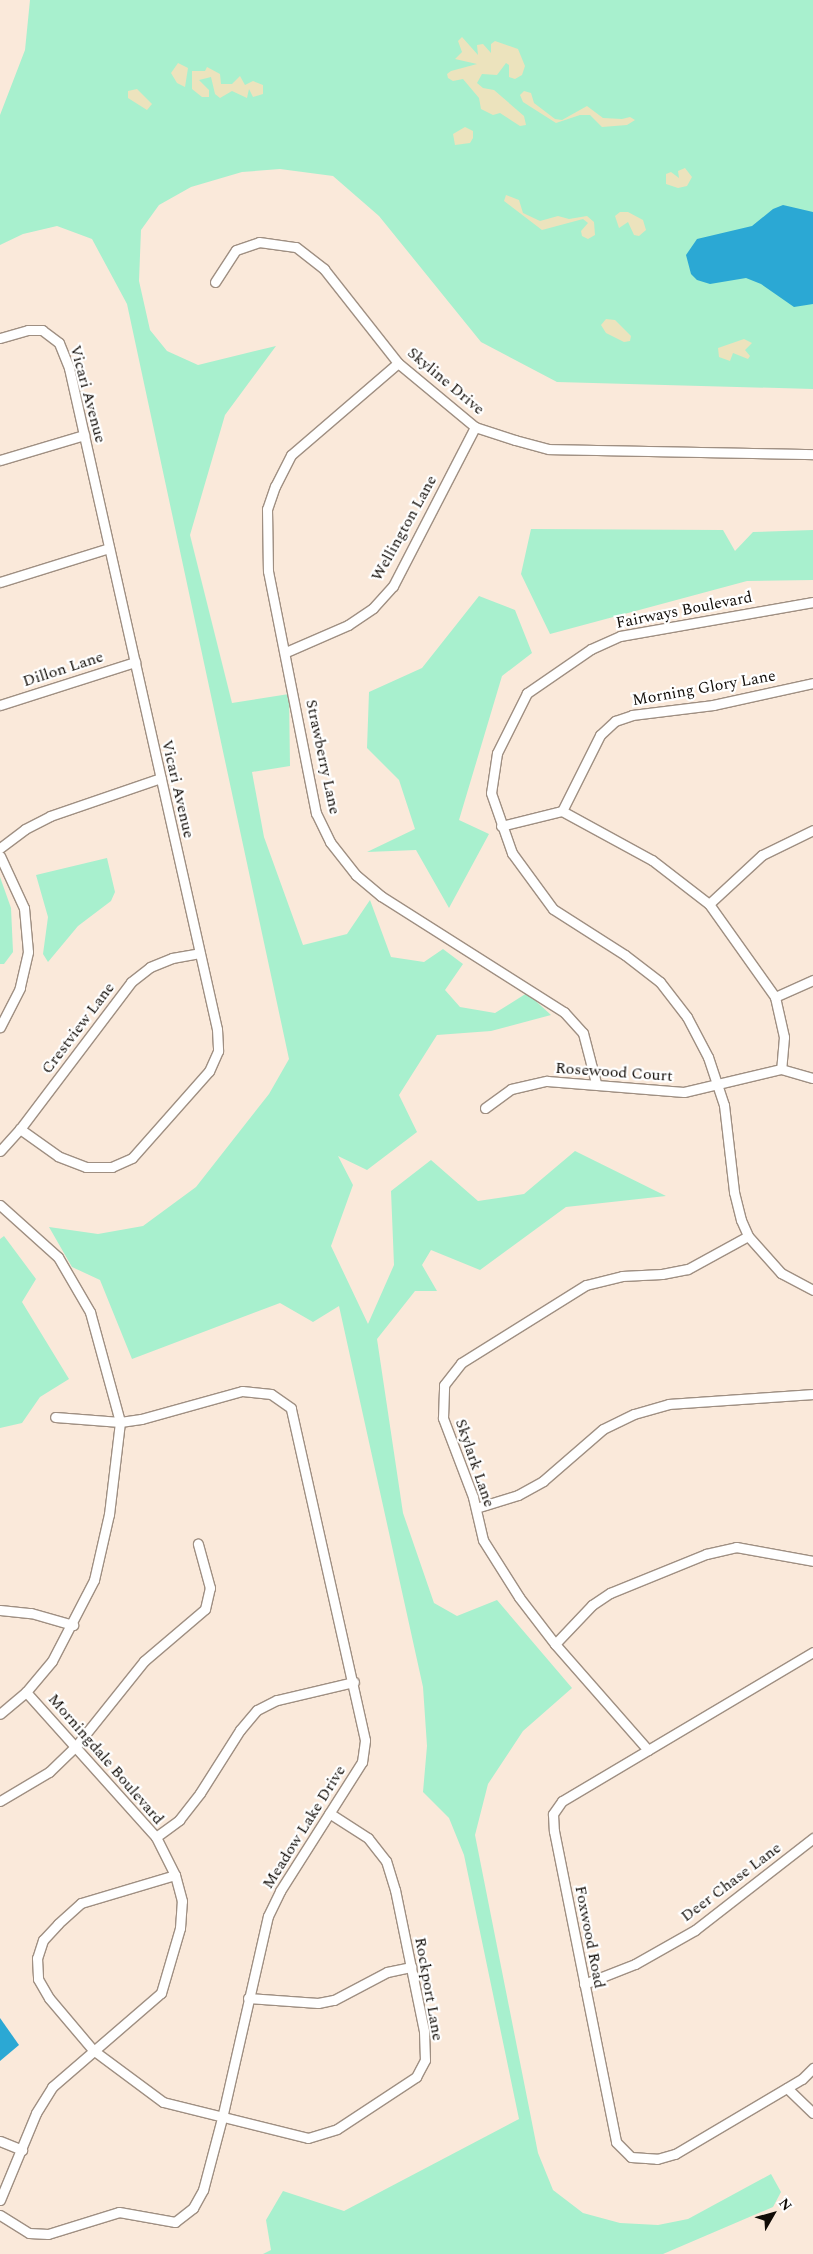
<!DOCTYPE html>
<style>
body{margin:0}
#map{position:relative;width:813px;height:2254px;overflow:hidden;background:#fae9da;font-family:Spectral,serif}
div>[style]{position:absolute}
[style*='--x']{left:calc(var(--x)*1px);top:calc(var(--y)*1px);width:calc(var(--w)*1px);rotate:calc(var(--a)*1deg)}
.green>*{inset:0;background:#a8f0ce}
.sand>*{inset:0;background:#ece3bd}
.water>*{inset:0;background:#2ba8d4}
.roads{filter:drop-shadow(1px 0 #9f8f82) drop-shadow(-1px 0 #9f8f82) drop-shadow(0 1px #9f8f82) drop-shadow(0 -1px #9f8f82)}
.minor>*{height:9px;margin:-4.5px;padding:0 4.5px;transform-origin:4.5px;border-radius:4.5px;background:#fff}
span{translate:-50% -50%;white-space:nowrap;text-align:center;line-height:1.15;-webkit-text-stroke:4.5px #fff;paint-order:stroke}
.street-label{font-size:16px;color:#110c07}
.north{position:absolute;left:748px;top:2189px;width:50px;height:50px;-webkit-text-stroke:4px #fff;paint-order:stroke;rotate:52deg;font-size:14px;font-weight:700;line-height:20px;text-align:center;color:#110c07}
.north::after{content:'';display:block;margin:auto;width:18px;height:22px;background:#110c07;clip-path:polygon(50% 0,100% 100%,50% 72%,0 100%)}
</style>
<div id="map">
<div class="green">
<i style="clip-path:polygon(30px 0,813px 0,813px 389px,557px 382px,481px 342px,379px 216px,333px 176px,280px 169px,242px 172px,191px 187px,159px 205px,141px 230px,139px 281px,150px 330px,167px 351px,198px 365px,276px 346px,225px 415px,190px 535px,232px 703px,289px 694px,290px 766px,252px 772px,264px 837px,303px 945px,347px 934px,370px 900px,391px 957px,424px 962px,443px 949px,463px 964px,445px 990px,460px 1007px,495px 1013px,527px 993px,551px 1015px,491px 1031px,437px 1035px,399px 1095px,417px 1132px,367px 1170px,338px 1156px,353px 1185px,331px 1246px,368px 1324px,394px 1265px,391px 1191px,431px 1160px,478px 1201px,524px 1194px,575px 1151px,666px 1196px,566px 1207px,480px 1270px,431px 1250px,422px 1265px,437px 1291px,415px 1291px,377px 1339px,403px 1513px,434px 1603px,457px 1616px,497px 1600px,572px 1688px,523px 1731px,488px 1784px,475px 1835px,538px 2153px,553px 2190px,583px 2213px,620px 2223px,658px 2225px,688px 2219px,771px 2174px,781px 2192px,773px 2207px,663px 2254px,263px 2254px,271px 2250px,266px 2220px,283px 2191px,344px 2211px,519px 2119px,464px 1855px,449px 1818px,423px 1792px,427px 1746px,423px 1687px,339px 1306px,313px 1322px,280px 1303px,132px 1359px,100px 1280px,72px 1267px,49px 1227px,98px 1234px,143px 1226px,196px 1187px,269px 1094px,289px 1059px,127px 304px,92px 239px,57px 226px,23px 234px,0 245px,0 115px,25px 50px)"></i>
<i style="clip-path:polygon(531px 529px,723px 530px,735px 551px,753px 532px,813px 530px,813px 580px,747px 581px,550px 634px,521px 574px)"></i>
<i style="clip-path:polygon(479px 596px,515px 610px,532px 653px,502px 676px,459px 820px,489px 834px,449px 908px,416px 850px,367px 852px,415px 829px,399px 780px,367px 748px,369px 692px,422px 668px)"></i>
<i style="clip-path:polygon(107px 858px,115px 892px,111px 901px,78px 926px,48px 962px,43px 954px,48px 917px,36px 875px)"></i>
<i style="clip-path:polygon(0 877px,11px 908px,13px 952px,4px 964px,0 964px)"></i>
<i style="clip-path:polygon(4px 1236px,36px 1279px,22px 1302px,69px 1379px,40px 1397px,22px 1423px,0 1428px,0 1239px)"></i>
</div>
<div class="sand">
<i style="clip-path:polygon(462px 37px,478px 55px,477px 45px,483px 44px,491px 53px,491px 44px,495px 41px,518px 49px,525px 66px,522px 75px,515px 79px,509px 77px,509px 65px,506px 63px,497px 75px,482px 74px,477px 83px,483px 88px,494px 90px,524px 116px,526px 125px,520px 126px,500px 113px,493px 115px,481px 109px,479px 98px,463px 79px,453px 81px,448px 78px,447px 74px,451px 71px,477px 64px,455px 59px,462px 52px,458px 41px)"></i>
<i style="clip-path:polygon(178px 63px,188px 68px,185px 87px,177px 83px,171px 73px)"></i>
<i style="clip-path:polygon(207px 67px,220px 74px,221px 84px,232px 84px,240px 76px,245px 85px,253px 81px,263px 85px,263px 94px,253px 97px,249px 89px,247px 98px,232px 91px,220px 98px,215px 94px,211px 77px,199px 80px,209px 90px,209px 97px,202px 97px,192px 89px,192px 71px,205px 71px)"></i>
<i style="clip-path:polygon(137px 89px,152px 104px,147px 110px,128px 98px,128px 91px)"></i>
<i style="clip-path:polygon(524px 91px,531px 93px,534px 103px,555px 119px,562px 120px,587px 106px,603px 118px,622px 119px,630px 117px,635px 120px,627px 125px,602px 127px,590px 115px,580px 115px,556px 123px,523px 102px,520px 95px)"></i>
<i style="clip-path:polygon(465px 127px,473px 131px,473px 138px,470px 143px,455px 145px,453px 134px)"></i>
<i style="clip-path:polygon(685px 168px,692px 177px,687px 186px,678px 188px,666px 184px,666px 174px,671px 172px,679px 178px,678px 171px)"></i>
<i style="clip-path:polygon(506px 195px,519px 200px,523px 213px,540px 221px,558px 216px,569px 219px,587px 216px,594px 222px,595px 235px,588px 239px,582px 236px,581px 231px,588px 223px,583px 219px,542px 230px,504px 201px)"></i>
<i style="clip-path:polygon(620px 212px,628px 212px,643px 220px,646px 230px,639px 236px,634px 235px,628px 222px,619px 228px,615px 216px)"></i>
<i style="clip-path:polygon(606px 319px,615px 320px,631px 336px,630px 341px,624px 342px,606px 333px,601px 325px)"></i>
<i style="clip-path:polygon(744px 339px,752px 343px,745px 350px,750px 356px,748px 359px,733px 353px,730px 361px,719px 357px,718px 348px)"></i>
</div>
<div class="water">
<i style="clip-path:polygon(783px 205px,813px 212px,813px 304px,794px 307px,761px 284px,746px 278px,710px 284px,697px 280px,691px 274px,686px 255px,697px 239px,752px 226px,773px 209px)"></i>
<i style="clip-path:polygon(0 2018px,19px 2045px,0 2061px)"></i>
</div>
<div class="roads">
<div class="minor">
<i style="--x:215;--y:282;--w:38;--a:-57"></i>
<i style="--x:236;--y:250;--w:24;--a:-19"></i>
<i style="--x:259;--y:242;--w:37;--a:8"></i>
<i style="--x:296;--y:247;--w:36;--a:38"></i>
<i style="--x:324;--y:269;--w:120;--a:51.8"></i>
<i style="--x:398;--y:363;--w:100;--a:39.7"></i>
<i style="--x:475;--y:427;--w:42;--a:18"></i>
<i style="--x:515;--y:440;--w:35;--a:15"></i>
<i style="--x:549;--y:449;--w:264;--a:1.1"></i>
<i style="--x:0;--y:338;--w:29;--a:-16"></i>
<i style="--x:28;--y:330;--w:14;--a:0"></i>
<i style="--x:42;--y:330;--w:21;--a:37"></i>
<i style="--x:59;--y:343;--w:27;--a:68"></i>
<i style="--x:69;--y:368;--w:677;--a:77.38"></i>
<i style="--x:217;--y:1029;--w:22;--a:87"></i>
<i style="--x:218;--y:1051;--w:22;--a:114"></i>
<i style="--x:209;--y:1071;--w:116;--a:131.5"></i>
<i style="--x:132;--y:1158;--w:22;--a:156"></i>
<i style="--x:112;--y:1167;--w:26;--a:180"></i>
<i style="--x:86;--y:1167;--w:30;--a:-159"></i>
<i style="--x:58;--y:1156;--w:47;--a:-144.6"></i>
<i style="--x:398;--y:363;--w:141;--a:139.3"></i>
<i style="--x:291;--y:455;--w:35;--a:117"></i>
<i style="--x:275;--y:486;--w:24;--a:109"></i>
<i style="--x:267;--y:509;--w:62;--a:89.1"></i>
<i style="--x:268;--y:571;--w:247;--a:78.8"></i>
<i style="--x:316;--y:813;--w:32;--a:64"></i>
<i style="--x:330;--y:842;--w:42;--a:51.8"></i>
<i style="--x:356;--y:875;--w:33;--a:40"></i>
<i style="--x:381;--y:896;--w:217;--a:32.4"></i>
<i style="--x:564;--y:1012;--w:28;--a:48"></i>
<i style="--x:583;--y:1033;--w:52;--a:75.4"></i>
<i style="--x:0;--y:460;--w:88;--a:-16.6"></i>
<i style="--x:0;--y:582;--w:114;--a:-17.3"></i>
<i style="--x:813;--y:602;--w:196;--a:170"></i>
<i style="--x:620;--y:636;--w:32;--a:156"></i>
<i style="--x:591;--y:649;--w:78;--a:145.5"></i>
<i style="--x:527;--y:693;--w:67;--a:116.6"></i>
<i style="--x:497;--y:753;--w:40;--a:98.5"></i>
<i style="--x:491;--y:793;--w:64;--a:70.7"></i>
<i style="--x:512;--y:853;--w:69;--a:53.8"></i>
<i style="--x:553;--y:909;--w:85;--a:32.6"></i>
<i style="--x:625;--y:955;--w:44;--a:37.6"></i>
<i style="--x:660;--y:982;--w:44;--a:52.4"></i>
<i style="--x:687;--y:1017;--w:45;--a:62.3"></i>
<i style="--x:708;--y:1057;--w:51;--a:71.6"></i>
<i style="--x:724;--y:1105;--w:88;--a:83.4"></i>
<i style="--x:734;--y:1192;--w:29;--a:76"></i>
<i style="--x:741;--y:1220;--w:17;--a:66"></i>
<i style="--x:748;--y:1236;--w:50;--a:48.3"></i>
<i style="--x:781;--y:1273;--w:36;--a:28"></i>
<i style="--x:286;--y:652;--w:68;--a:-23.5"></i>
<i style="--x:348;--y:625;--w:30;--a:-34"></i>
<i style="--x:373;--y:608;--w:30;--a:-48"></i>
<i style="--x:393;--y:586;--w:179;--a:-62.7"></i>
<i style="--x:0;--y:705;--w:142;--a:-17.7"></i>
<i style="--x:562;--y:811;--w:85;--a:-63.4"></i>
<i style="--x:600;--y:735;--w:21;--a:-43"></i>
<i style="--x:615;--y:721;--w:18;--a:-19"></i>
<i style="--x:632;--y:715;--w:82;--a:-7"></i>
<i style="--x:713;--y:705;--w:102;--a:-12.4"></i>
<i style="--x:501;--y:826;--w:63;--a:-13.8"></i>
<i style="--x:562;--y:811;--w:102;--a:28.6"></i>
<i style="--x:652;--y:860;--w:72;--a:37.7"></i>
<i style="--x:709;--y:904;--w:114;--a:54.6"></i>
<i style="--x:775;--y:997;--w:41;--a:77.3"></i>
<i style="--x:784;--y:1037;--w:32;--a:95"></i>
<i style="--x:0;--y:848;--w:31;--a:-37"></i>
<i style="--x:25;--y:829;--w:28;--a:-27"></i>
<i style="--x:50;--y:816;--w:117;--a:-18.9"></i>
<i style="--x:0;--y:856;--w:57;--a:65.2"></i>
<i style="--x:24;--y:908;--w:44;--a:84.8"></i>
<i style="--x:28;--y:952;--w:37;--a:103"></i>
<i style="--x:20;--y:988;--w:44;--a:117.1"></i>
<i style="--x:709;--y:904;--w:72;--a:-42.8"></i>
<i style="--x:762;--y:855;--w:57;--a:-26.1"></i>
<i style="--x:775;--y:997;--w:42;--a:-24.1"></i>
<i style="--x:485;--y:1108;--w:32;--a:-36"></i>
<i style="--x:511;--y:1089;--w:37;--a:-13"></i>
<i style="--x:547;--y:1081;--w:137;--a:4.6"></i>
<i style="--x:684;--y:1092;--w:100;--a:-13.3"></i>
<i style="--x:781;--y:1069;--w:33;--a:16"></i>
<i style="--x:0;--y:1151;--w:30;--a:-48"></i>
<i style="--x:20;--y:1129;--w:184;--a:-52.9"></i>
<i style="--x:131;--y:982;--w:24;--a:-38"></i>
<i style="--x:150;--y:967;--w:24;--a:-22"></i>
<i style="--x:172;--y:958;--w:28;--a:-10"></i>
<i style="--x:0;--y:1205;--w:78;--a:41.9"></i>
<i style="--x:58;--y:1257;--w:64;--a:59.8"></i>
<i style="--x:90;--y:1312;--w:114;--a:74.7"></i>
<i style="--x:120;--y:1422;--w:93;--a:96.8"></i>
<i style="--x:109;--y:1514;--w:68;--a:102.8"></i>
<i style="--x:94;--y:1580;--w:91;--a:117.4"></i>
<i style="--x:52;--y:1661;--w:40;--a:130"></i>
<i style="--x:26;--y:1692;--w:34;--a:140"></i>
<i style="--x:476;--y:1508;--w:44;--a:-17.2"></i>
<i style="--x:518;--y:1495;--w:29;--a:-29"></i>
<i style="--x:543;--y:1481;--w:79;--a:-40.9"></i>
<i style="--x:603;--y:1429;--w:34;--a:-26"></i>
<i style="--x:634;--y:1414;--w:36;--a:-16"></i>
<i style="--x:669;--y:1404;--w:144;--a:-4"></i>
<i style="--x:0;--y:1610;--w:31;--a:6"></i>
<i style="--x:31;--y:1613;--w:44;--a:15.9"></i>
<i style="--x:555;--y:1644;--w:54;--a:-46.5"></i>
<i style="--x:592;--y:1605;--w:22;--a:-34"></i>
<i style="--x:610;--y:1593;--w:104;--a:-22.1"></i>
<i style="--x:706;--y:1554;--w:31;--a:-13"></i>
<i style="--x:736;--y:1547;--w:78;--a:10.3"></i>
<i style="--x:813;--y:1652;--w:292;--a:149.3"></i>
<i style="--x:562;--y:1801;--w:16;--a:125"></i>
<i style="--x:553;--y:1814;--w:17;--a:87"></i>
<i style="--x:554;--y:1831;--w:317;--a:78.7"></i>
<i style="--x:616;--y:2142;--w:21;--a:45"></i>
<i style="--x:631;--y:2157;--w:26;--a:4"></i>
<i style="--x:657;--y:2159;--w:19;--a:-16"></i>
<i style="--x:675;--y:2154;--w:147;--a:-30.6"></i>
<i style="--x:802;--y:2079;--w:16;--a:-45"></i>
<i style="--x:648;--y:1750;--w:141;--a:-131.3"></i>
<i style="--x:555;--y:1644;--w:59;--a:-127.5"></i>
<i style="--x:519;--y:1597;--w:67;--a:-122.3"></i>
<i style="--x:483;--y:1540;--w:44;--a:-103.1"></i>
<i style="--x:473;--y:1497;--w:85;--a:-110.8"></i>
<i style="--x:443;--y:1418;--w:33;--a:-88"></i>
<i style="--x:444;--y:1385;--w:28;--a:-52"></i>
<i style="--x:461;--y:1363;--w:147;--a:-32"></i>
<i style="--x:586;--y:1285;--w:37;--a:-14"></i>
<i style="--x:622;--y:1276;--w:40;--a:-2.9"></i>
<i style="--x:662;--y:1274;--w:26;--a:-11"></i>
<i style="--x:688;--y:1269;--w:68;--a:-28.8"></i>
<i style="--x:0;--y:1801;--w:57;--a:-30.6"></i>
<i style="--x:49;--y:1772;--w:37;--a:-44"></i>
<i style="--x:76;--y:1746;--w:109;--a:-51.3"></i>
<i style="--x:144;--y:1661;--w:80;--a:-40.4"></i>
<i style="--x:205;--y:1609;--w:22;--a:-77"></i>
<i style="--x:210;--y:1588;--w:46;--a:-105.3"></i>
<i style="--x:156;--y:1837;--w:29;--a:-36"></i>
<i style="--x:179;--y:1820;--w:34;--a:-52"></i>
<i style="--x:200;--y:1793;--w:75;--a:-57.6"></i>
<i style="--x:240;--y:1730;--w:26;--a:-50"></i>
<i style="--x:257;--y:1710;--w:22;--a:-27"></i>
<i style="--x:277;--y:1700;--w:79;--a:-13.2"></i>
<i style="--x:175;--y:1875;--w:98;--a:163.4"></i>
<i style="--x:81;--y:1903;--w:31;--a:138"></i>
<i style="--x:58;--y:1924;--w:22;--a:133"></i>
<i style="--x:43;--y:1940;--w:19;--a:108"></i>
<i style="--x:37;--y:1958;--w:21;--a:87"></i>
<i style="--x:38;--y:1979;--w:22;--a:60"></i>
<i style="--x:49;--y:1998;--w:68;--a:49.8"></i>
<i style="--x:93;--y:2050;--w:87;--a:36.6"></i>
<i style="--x:163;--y:2102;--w:149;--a:13.9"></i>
<i style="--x:308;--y:2138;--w:30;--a:-17"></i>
<i style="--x:337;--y:2129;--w:95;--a:-33.4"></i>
<i style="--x:416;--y:2077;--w:19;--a:-62"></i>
<i style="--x:425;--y:2060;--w:29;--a:-92"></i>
<i style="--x:424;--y:2031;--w:144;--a:-101.6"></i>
<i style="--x:395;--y:1890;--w:30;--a:-107"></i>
<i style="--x:386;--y:1861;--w:29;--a:-128"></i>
<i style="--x:368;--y:1838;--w:46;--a:-147.3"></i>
<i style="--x:584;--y:1984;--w:55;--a:-21.4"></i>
<i style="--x:635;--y:1964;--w:69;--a:-29.5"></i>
<i style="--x:695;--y:1930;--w:150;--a:-37.9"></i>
<i style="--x:248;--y:1998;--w:70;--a:4.1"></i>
<i style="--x:318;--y:2003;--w:16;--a:-11"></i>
<i style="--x:334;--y:2000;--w:60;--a:-27.8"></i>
<i style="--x:387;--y:1972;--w:25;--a:-12"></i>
<i style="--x:787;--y:2088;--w:36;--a:44"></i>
<i style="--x:0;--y:2141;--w:24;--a:22"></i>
<i style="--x:0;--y:2200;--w:94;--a:-67.5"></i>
<i style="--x:36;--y:2113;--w:31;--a:-58"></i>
<i style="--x:52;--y:2087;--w:144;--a:-40.8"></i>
<i style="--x:161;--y:1993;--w:68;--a:-73.7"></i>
<i style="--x:180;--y:1928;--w:27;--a:-86"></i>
<i style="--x:182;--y:1901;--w:27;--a:-105"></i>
<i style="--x:175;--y:1875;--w:42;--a:-116.6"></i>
<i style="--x:156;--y:1837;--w:195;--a:-131.9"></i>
<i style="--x:0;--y:2215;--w:34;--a:32"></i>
<i style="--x:29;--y:2233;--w:19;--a:3"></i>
<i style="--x:48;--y:2234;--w:74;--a:-17.2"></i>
<i style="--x:119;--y:2212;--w:57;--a:10.1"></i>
<i style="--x:175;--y:2222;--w:23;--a:-38"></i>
<i style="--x:193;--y:2208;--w:21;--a:-61"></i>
<i style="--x:203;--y:2190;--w:74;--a:-75.2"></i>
<i style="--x:222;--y:2118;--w:207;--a:-77.2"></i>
<i style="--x:268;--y:1916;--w:28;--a:-64"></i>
<i style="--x:280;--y:1891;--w:153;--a:-57.6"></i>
<i style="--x:362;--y:1762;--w:22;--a:-82"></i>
<i style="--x:365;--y:1740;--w:340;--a:-102.6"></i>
<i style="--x:291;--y:1408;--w:24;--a:-145"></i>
<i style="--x:271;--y:1394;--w:29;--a:-174"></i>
<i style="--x:242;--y:1391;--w:105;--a:164.5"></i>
<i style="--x:141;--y:1419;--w:21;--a:172"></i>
<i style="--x:120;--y:1422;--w:65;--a:-175.6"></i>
</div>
</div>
<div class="street-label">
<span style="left:446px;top:381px;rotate:40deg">Skyline Drive</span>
<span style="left:88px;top:394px;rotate:75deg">Vicari Avenue</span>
<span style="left:404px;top:528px;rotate:-61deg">Wellington Lane</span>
<span style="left:684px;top:610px;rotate:-11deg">Fairways Boulevard</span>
<span style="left:63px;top:669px;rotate:-18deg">Dillon Lane</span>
<span style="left:704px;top:688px;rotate:-10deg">Morning Glory Lane</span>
<span style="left:323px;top:757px;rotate:78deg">Strawberry Lane</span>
<span style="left:178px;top:789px;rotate:77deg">Vicari Avenue</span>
<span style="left:78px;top:1028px;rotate:-53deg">Crestview Lane</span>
<span style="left:614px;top:1072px;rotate:4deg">Rosewood Court</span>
<span style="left:475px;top:1463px;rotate:71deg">Skylark Lane</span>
<span style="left:106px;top:1759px;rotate:49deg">Morningdale Boulevard</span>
<span style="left:304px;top:1827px;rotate:-58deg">Meadow Lake Drive</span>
<span style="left:731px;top:1882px;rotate:-37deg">Deer Chase Lane</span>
<span style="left:590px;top:1937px;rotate:79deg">Foxwood Road</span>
<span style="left:429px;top:1989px;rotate:80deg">Rockport Lane</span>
</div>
<div class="north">N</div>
</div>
